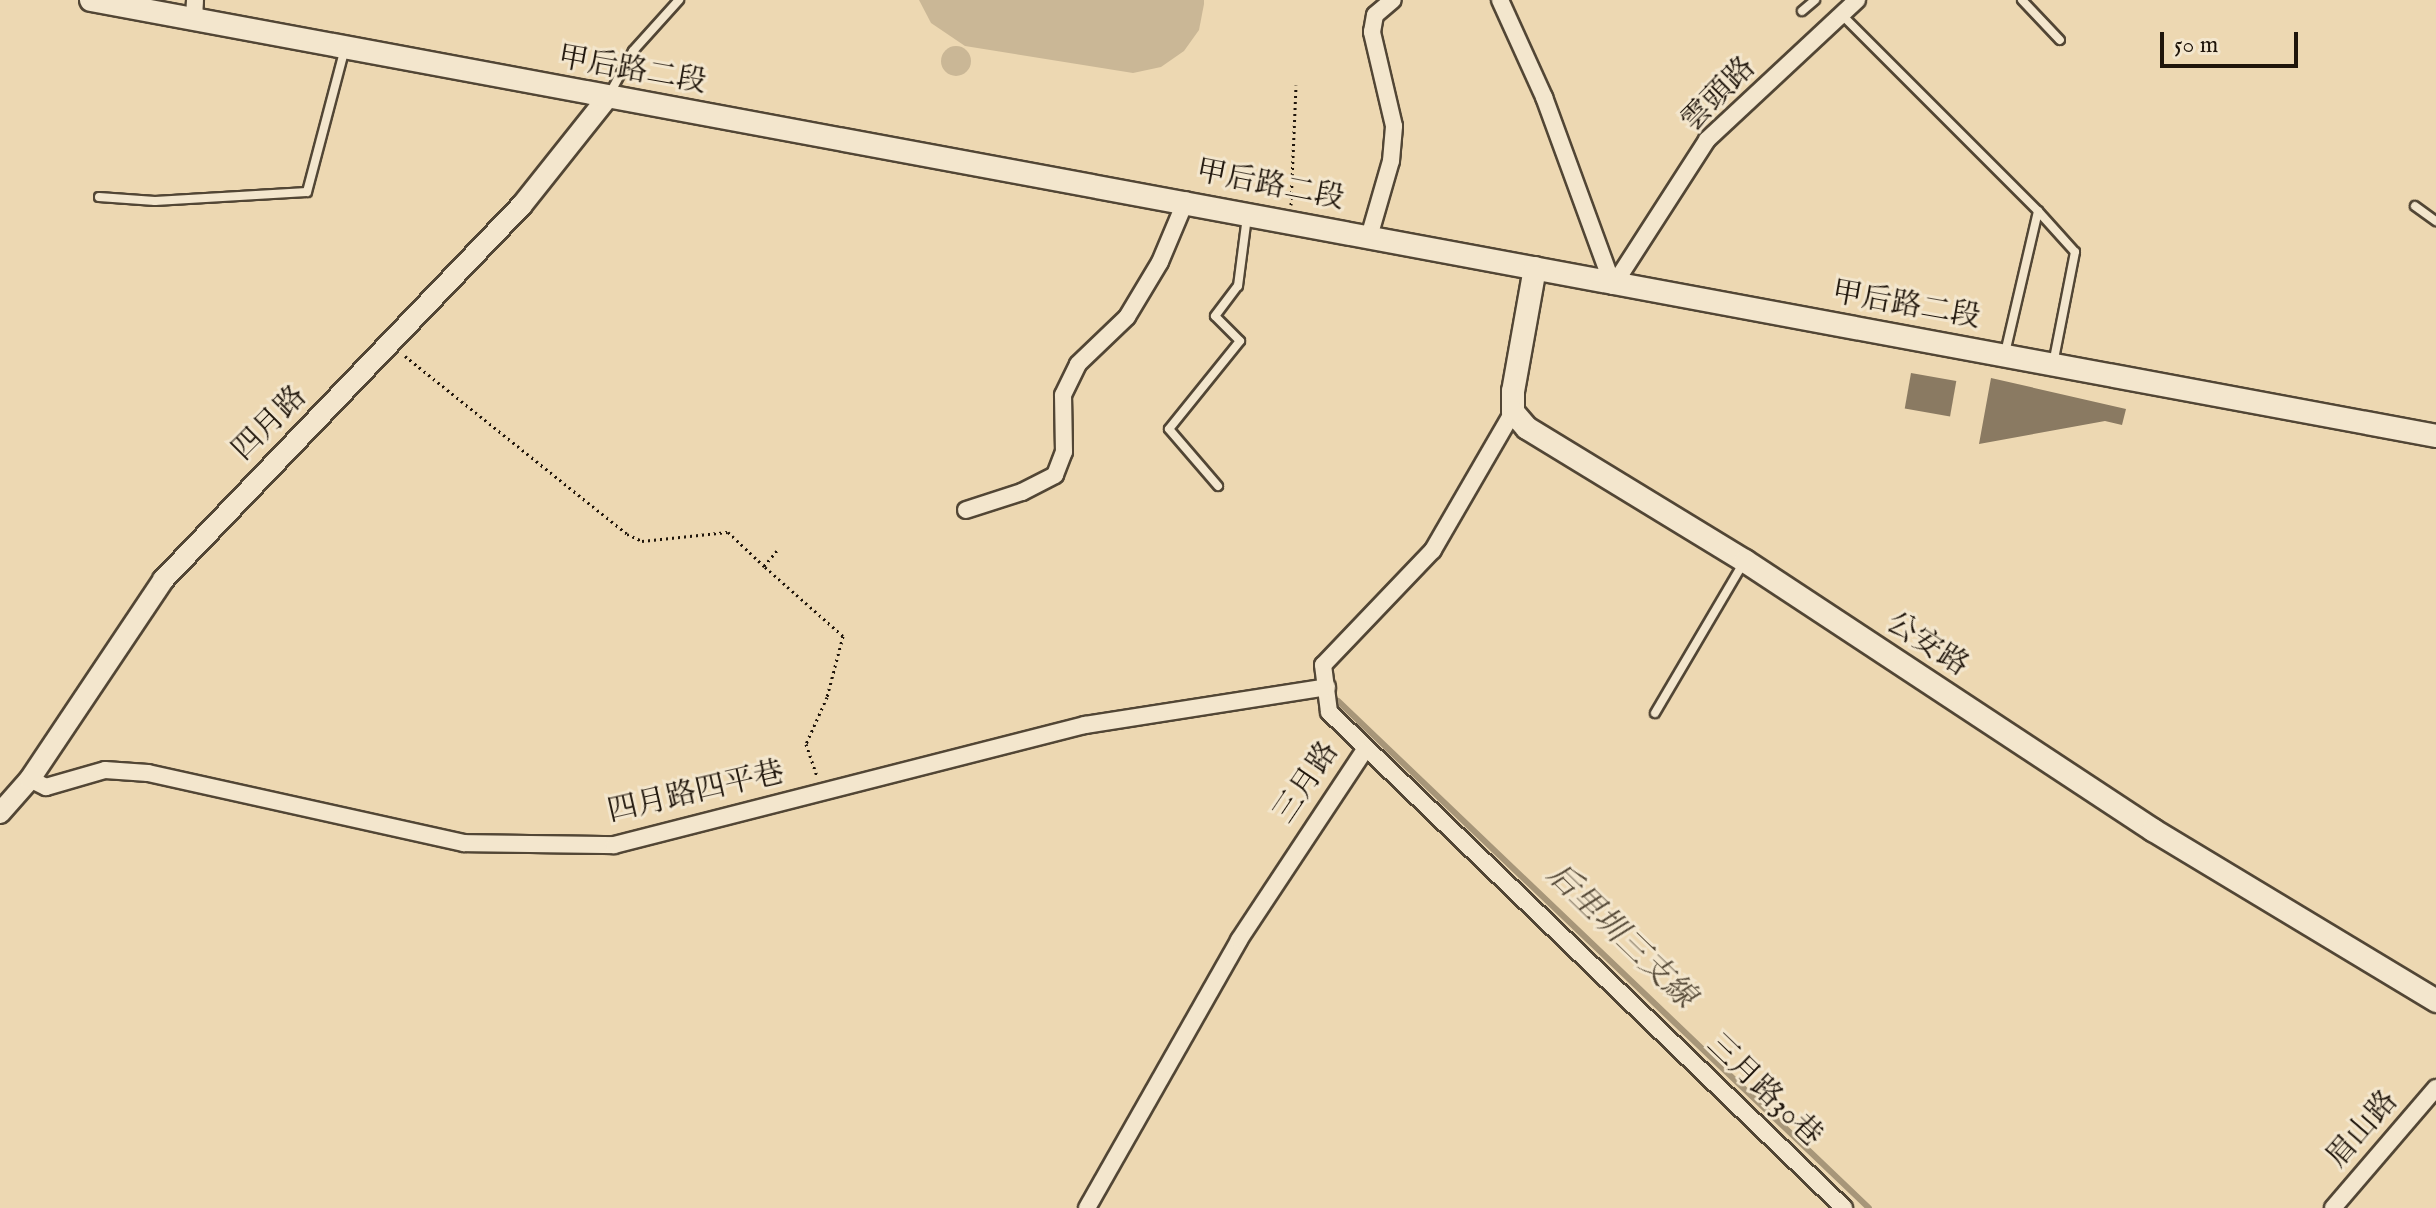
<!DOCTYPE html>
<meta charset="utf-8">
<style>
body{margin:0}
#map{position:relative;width:2436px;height:1208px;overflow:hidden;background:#edd8b2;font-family:"IM FELL English","Noto Serif TC",serif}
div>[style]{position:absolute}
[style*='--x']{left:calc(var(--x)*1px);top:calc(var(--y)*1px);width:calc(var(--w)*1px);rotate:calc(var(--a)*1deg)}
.green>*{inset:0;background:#cab796}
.round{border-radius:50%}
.stream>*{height:6px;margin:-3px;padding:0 3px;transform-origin:3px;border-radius:3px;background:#a79679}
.building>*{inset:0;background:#8a7a62;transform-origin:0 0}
.path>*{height:3px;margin-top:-1.5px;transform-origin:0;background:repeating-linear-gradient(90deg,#1f150b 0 2px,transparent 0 6px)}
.roads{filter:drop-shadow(2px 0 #524635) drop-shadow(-2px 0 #524635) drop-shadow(0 2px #524635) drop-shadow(0 -2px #524635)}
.service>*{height:8px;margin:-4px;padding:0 4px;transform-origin:4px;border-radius:4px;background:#f3e6cd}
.minor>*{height:16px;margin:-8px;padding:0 8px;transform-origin:8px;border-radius:8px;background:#f3e6cd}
.tertiary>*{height:20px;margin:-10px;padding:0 10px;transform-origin:10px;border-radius:10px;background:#f3e6cd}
.secondary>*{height:22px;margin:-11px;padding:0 11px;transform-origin:11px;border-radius:11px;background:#f3e6cd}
span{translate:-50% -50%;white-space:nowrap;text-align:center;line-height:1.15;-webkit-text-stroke:6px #f3e6cd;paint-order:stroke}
.street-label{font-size:30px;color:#1f150b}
.water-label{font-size:32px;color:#554937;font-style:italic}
.scale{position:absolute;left:2160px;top:32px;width:138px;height:36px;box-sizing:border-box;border:4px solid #1f150b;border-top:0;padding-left:10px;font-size:24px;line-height:28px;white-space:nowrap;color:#1f150b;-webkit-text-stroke:6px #f3e6cd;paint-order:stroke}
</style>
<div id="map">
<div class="green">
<i style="clip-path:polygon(919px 0,1204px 0,1204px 4px,1199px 30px,1184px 51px,1161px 67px,1133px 73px,965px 46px,931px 23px)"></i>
<i class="round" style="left:941px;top:46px;width:30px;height:30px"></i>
</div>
<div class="stream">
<i style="--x:1338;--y:701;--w:734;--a:43.68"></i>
</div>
<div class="building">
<i style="left:1911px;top:373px;width:46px;height:36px;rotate:10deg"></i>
<i style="clip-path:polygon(1991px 378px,2126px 409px,2122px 425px,2105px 421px,1979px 444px)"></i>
</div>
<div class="path">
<i style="--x:1291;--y:205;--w:120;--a:-87.6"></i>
<i style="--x:405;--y:356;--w:285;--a:38.7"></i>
<i style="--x:627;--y:534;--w:17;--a:25"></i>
<i style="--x:642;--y:541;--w:86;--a:-6"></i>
<i style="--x:728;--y:532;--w:50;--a:43.4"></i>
<i style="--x:764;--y:566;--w:23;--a:-50"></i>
<i style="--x:765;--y:567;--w:104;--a:41.5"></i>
<i style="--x:843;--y:636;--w:63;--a:104.7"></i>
<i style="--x:827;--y:697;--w:51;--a:114.1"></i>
<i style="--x:806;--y:744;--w:34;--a:71"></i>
</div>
<div class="roads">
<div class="service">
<i style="--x:2022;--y:0;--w:55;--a:46.5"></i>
<i style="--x:1802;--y:11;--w:17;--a:-40"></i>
<i style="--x:1844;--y:17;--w:274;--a:45"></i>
<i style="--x:609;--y:95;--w:50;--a:-61.4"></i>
<i style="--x:633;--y:51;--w:69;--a:-48"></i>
<i style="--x:99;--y:197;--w:56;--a:4.1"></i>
<i style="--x:155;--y:201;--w:152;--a:-3.4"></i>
<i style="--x:307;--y:192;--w:149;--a:-75.2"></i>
<i style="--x:2415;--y:206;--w:26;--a:36"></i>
<i style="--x:2005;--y:353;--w:146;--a:-76.9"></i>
<i style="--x:2038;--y:211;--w:55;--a:47.9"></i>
<i style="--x:2075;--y:252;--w:114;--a:101.1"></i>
<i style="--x:1218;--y:486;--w:75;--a:-130.7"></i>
<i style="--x:1169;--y:429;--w:113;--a:-51.1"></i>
<i style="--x:1240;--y:341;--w:35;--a:-135"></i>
<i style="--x:1215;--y:316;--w:38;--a:-53"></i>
<i style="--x:1238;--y:286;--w:70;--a:-82.6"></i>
<i style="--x:1655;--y:713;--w:175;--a:-59.5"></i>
</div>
<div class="minor">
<i style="--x:1500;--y:0;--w:107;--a:65.6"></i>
<i style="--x:1544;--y:97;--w:201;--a:69.9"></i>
<i style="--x:194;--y:19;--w:19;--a:-87"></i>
<i style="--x:1369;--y:237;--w:79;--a:-73.9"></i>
<i style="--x:1391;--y:161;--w:35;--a:-85"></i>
<i style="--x:1394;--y:126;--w:97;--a:-103.2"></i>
<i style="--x:1372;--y:32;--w:17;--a:-80"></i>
<i style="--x:1375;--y:15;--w:23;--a:-40"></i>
<i style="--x:1613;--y:286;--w:174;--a:-57.2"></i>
<i style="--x:1707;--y:140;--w:205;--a:-43"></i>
<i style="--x:1513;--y:412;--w:160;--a:120.1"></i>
<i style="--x:1433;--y:550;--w:159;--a:133.7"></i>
<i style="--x:1323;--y:665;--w:47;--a:82.7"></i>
<i style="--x:1329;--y:712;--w:715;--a:43.92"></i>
<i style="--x:966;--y:510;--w:59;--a:-17.8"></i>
<i style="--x:1022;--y:492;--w:37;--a:-27"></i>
<i style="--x:1055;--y:475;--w:25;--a:-69"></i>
<i style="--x:1064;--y:452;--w:57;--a:-91"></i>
<i style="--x:1063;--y:395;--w:34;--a:-64"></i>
<i style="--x:1078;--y:364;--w:68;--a:-43.8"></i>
<i style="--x:1127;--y:317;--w:64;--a:-59"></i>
<i style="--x:1160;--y:262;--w:67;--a:-67.2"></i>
<i style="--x:30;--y:779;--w:18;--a:27"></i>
<i style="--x:46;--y:787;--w:61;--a:-16.1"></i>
<i style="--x:105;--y:770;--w:43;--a:4"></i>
<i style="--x:148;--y:773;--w:324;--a:12.5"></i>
<i style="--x:464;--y:843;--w:150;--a:0.8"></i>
<i style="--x:614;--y:845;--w:486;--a:-14.3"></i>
<i style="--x:1085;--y:725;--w:245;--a:-8.9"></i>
<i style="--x:1087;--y:1208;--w:308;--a:-60.4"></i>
<i style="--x:1239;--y:940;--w:227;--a:-56.5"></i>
<i style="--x:2333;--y:1208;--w:158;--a:-49.4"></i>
</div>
<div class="tertiary">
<i style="--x:0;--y:813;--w:45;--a:-48.6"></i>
<i style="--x:30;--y:779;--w:239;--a:-56.2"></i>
<i style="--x:163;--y:580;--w:519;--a:-46.25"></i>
<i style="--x:522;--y:205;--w:138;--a:-51.5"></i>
</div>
<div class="secondary">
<i style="--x:91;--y:0;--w:2385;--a:10.53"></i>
<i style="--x:1535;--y:268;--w:125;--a:100.1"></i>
<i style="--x:1513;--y:391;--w:21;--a:90"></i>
<i style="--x:1513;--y:412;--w:21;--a:49"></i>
<i style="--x:1527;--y:428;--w:255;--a:31.4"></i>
<i style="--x:1745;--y:561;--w:489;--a:33.4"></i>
<i style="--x:2153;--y:830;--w:331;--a:31.1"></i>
</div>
</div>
<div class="street-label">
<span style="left:632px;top:71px;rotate:10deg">甲后路二段</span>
<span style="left:1719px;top:95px;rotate:-45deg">雲頭路</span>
<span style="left:1270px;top:186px;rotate:11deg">甲后路二段</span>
<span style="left:1906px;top:306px;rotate:10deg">甲后路二段</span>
<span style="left:270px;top:424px;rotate:-45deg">四月路</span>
<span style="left:1927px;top:645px;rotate:33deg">公安路</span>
<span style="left:1307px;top:783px;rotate:-56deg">三月路</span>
<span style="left:696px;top:793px;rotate:-13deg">四月路四平巷</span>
<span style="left:1764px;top:1091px;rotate:44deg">三月路30巷</span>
<span style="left:2363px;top:1130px;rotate:-49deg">眉山路</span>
</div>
<div class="water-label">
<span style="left:1620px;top:937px;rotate:44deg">后里圳三支線</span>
</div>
<div class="scale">50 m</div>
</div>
